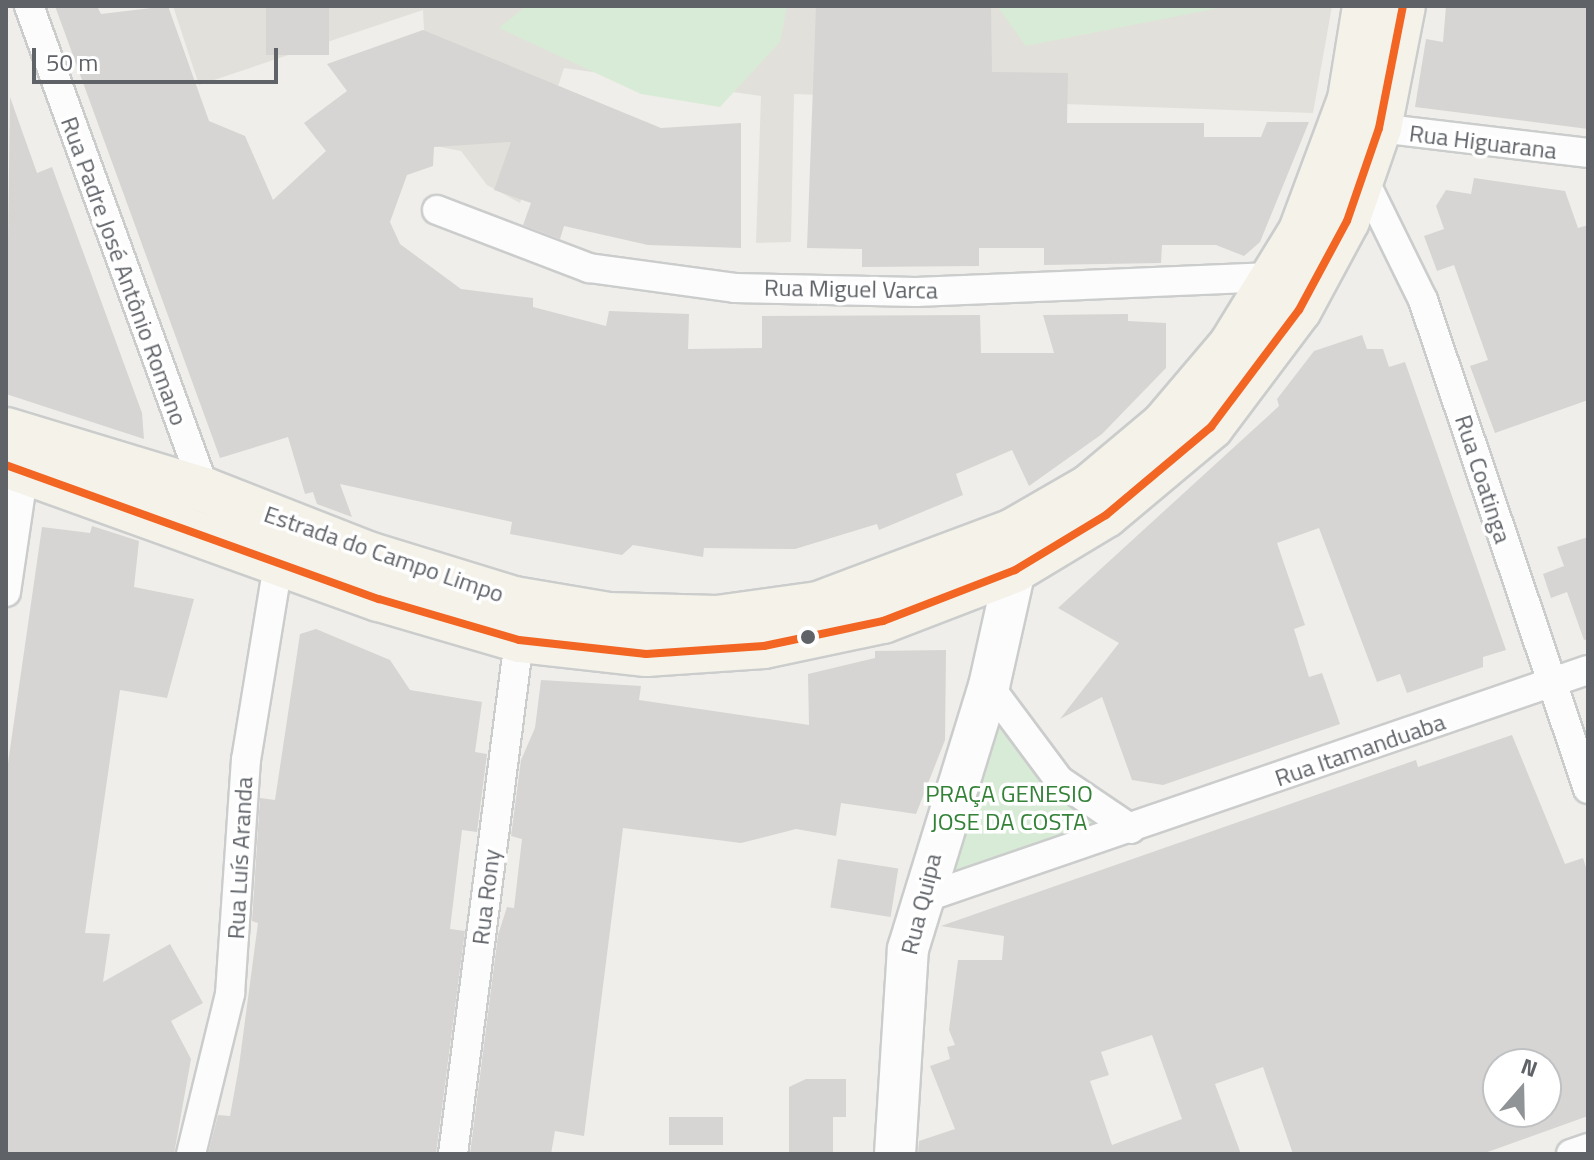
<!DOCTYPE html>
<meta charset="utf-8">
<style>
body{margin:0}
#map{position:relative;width:1594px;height:1160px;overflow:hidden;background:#efeeea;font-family:"Titillium Web",sans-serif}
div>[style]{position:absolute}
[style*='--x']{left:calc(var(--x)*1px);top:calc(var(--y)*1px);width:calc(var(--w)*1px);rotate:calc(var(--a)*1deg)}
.education>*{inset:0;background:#e2e0da}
.green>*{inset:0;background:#d8ebd6}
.building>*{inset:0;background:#d6d5d3;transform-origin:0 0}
.roads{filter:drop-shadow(2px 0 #cbcccc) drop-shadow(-2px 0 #cbcccc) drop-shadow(0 2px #cbcccc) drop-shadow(0 -2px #cbcccc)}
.street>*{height:28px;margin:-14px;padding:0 14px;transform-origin:14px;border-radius:14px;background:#fdfcfc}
.secondary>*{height:40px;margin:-20px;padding:0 20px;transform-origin:20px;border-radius:20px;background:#fdfcfc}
.primary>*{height:44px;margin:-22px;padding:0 22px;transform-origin:22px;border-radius:22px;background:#f4f2e9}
.bus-1>*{height:8px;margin:-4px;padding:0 4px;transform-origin:4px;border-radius:4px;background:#f26522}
.dots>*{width:22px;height:22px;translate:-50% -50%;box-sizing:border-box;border:4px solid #fff;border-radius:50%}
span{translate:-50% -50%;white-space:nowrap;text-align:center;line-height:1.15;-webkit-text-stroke:7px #fff;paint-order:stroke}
.street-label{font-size:24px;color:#5f6368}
.park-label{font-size:24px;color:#348238}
.frame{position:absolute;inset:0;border:8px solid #5f6368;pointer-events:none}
.north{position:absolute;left:1482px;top:1048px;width:80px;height:80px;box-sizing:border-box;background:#fff;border:2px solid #bfc1c3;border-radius:50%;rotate:20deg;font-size:22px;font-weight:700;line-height:32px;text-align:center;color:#5f6368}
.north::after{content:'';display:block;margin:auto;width:28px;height:36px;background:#919496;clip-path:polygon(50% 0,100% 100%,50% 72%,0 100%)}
.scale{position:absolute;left:32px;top:48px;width:246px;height:36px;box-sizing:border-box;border:4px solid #5f6368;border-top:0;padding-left:10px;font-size:24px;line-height:28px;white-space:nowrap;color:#5f6368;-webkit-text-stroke:6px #fff;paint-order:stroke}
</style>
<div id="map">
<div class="education">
<i style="clip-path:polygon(173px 6px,1332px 6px,1313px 113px,794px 94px,791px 242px,756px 243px,761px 96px,564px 68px,520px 203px,487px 185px,461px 151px,430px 145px,423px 10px,199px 85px)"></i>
</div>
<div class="green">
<i style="clip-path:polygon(526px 6px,787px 6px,780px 42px,720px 107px,641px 94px,499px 28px)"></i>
<i style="clip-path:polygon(997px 6px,1229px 6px,1026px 46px)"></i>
<i style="clip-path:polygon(990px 699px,1100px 832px,925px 890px)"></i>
</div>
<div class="building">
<i style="clip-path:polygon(55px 6px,97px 6px,101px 14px,168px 6px,209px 121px,245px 136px,273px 200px,326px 151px,304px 123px,347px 91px,327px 64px,423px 30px,661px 128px,741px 123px,741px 248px,648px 245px,564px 226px,560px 239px,523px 225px,531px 203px,494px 190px,511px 142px,434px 147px,433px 166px,407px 175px,390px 222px,400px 244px,461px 289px,533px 298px,533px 307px,606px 326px,609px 311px,689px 314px,688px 349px,762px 348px,762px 316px,980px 315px,981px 353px,1054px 353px,1043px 315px,1128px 314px,1128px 321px,1166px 323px,1166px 368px,1102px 434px,1029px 486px,1012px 450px,956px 474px,963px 495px,879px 530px,877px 524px,795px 549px,704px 548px,703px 557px,633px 545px,622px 555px,510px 534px,512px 522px,340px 484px,352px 517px,317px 504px,313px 492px,305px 494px,288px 437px,220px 458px)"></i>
<i style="left:266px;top:6px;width:63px;height:49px"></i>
<i style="clip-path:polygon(816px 6px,991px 6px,992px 72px,1068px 73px,1067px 123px,1204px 123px,1204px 137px,1261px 137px,1267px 122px,1309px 122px,1260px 242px,1244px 256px,1216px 245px,1162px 245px,1161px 263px,1044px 265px,1044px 248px,979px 248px,979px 266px,862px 267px,862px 249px,807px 248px)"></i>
<i style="clip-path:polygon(1446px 6px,1588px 6px,1588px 129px,1415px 107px,1426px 39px,1443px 42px)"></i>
<i style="clip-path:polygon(10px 97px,37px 173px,52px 167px,142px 413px,144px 439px,6px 394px)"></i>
<i style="clip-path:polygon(1474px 178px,1565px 191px,1578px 228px,1588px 225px,1588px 400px,1495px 433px,1470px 366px,1488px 360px,1454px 265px,1437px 271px,1424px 236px,1444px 229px,1436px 206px,1446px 190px,1471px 194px)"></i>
<i style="clip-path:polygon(1362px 335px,1367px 349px,1383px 349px,1389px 367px,1405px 362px,1506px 650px,1483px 657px,1483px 667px,1407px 693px,1400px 674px,1377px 682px,1319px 528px,1277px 543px,1305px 625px,1294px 629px,1309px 677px,1322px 673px,1340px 724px,1163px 785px,1132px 780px,1102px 697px,1060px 719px,1119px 643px,1058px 608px,1279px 406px,1277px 399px,1314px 351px)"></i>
<i style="clip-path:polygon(92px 526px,139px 541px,134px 587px,194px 599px,167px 698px,120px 690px,85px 933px,110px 934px,103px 982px,170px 944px,203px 1003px,171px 1021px,191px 1059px,174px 1154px,6px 1154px,6px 777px,42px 527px,90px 533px)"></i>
<i style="clip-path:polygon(1588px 537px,1588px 639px,1584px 640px,1567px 592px,1551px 598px,1543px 574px,1564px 566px,1557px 547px)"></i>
<i style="clip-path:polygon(316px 629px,390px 660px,410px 690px,482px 702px,475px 752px,487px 754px,477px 832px,462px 830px,450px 929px,465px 931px,436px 1154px,208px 1154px,218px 1115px,230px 1116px,239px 1066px,258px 923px,252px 921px,260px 798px,275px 800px,300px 634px)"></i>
<i style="clip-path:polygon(946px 650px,945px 740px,916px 814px,841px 803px,836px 836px,796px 829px,741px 843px,623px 828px,584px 1136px,555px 1131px,551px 1154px,470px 1154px,498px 935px,507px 907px,514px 908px,522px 839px,511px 836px,521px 760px,535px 728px,541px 680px,641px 686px,639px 700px,809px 725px,808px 674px,875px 658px,875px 651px)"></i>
<i style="clip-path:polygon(evenodd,1512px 735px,1565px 864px,1583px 858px,1588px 874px,1588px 1116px,1482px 1154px,1293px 1154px,1263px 1067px,1215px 1084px,1241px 1154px,918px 1154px,919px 1141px,955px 1129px,930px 1066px,950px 1059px,947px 1047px,955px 1045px,949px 1030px,958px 960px,1002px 960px,1004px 936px,941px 926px,1416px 760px,1418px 767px,1512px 735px,1152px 1035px,1182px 1119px,1112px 1145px,1090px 1081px,1109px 1075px,1101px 1052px,1152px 1035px,1512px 735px,1498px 1064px,1546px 1064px,1546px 1112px,1498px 1112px,1498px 1064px)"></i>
<i style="left:838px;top:859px;width:61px;height:49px;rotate:9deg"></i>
<i style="clip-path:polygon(806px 1079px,846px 1079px,846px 1117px,833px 1117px,833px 1154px,789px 1154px,789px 1087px)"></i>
<i style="left:669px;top:1117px;width:54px;height:28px"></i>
</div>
<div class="roads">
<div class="street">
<i style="--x:29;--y:6;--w:515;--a:70.02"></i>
<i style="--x:1379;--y:128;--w:210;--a:6.8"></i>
<i style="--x:1362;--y:176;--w:138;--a:63.8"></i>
<i style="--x:1423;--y:300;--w:516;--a:71.35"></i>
<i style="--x:437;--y:210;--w:163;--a:20.9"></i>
<i style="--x:589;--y:268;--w:147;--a:7.8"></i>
<i style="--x:735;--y:288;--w:181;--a:1.3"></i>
<i style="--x:916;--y:292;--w:362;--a:-2.4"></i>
<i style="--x:6;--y:592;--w:123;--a:-81.6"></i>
<i style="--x:989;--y:686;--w:117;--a:53.3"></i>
<i style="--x:1059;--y:780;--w:87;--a:34.2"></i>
<i style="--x:918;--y:900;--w:708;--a:-18.95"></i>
<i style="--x:191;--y:1154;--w:165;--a:-76.3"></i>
<i style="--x:230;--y:994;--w:235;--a:-86.1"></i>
<i style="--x:246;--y:760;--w:204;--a:-80.7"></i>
<i style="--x:453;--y:1154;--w:518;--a:-82.68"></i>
<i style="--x:1571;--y:1154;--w:18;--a:-19"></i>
</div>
<div class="secondary">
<i style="--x:895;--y:1154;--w:205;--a:-86.4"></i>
<i style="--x:908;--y:949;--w:275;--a:-72.9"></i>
<i style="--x:989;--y:686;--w:119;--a:-77.4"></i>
</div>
<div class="primary">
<i style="--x:6;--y:430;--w:208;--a:16.8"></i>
<i style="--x:205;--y:490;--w:175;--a:21.4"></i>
<i style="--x:368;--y:554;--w:153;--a:17.1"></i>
<i style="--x:514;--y:599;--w:96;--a:9.6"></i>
<i style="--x:609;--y:615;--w:108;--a:1.6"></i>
<i style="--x:717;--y:618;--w:102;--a:-7.9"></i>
<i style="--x:818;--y:604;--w:206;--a:-20.5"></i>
<i style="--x:1011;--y:532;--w:90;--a:-30"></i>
<i style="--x:1089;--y:487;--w:98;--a:-40"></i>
<i style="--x:1164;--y:424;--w:104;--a:-49.7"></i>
<i style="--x:1231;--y:345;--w:134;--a:-58.4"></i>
<i style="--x:1301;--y:231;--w:141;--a:-69.6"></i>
<i style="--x:1350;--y:99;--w:94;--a:-80.8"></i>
<i style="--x:6;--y:465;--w:396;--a:19.8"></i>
<i style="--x:379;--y:599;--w:146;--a:16.3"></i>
<i style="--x:519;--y:640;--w:128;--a:6.3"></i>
<i style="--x:646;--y:654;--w:118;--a:-3.9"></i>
<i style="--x:764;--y:646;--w:122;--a:-11.9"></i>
<i style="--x:883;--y:621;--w:142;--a:-21.1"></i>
<i style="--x:1015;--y:570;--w:106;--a:-31.1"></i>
<i style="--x:1106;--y:515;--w:137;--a:-40"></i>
<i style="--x:1211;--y:427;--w:146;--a:-53.1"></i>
<i style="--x:1299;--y:310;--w:101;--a:-61.7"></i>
<i style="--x:1347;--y:221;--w:98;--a:-71"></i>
<i style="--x:1379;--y:128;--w:124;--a:-78.9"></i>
</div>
</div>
<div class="bus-1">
<i style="--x:6;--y:465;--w:396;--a:19.8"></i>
<i style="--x:379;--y:599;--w:146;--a:16.3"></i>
<i style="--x:519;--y:640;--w:128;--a:6.3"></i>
<i style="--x:646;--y:654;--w:118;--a:-3.9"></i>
<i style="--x:764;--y:646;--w:122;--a:-11.9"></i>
<i style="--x:883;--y:621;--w:142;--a:-21.1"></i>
<i style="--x:1015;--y:570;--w:106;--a:-31.1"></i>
<i style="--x:1106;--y:515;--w:137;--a:-40"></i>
<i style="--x:1211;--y:427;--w:146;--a:-53.1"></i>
<i style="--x:1299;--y:310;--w:101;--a:-61.7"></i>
<i style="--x:1347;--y:221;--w:98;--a:-71"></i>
<i style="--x:1379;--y:128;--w:124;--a:-78.9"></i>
</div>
<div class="dots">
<i style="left:808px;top:637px;background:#5f6368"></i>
</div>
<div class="street-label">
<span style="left:1483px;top:142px;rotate:7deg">Rua Higuarana</span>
<span style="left:124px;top:271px;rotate:70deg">Rua Padre José Antônio Romano</span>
<span style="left:851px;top:289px;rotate:1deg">Rua Miguel Varca</span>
<span style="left:1483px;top:479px;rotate:72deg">Rua Coatinga</span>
<span style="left:384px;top:554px;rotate:19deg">Estrada do Campo Limpo</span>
<span style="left:1360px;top:750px;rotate:-19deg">Rua Itamanduaba</span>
<span style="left:240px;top:858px;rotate:-87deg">Rua Luís Aranda</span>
<span style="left:486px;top:897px;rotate:-83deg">Rua Rony</span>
<span style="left:921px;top:904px;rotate:-76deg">Rua Quipa</span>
</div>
<div class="park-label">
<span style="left:1009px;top:808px">PRAÇA GENESIO<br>JOSE DA COSTA</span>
</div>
<div class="frame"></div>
<div class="north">N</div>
<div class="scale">50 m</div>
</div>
